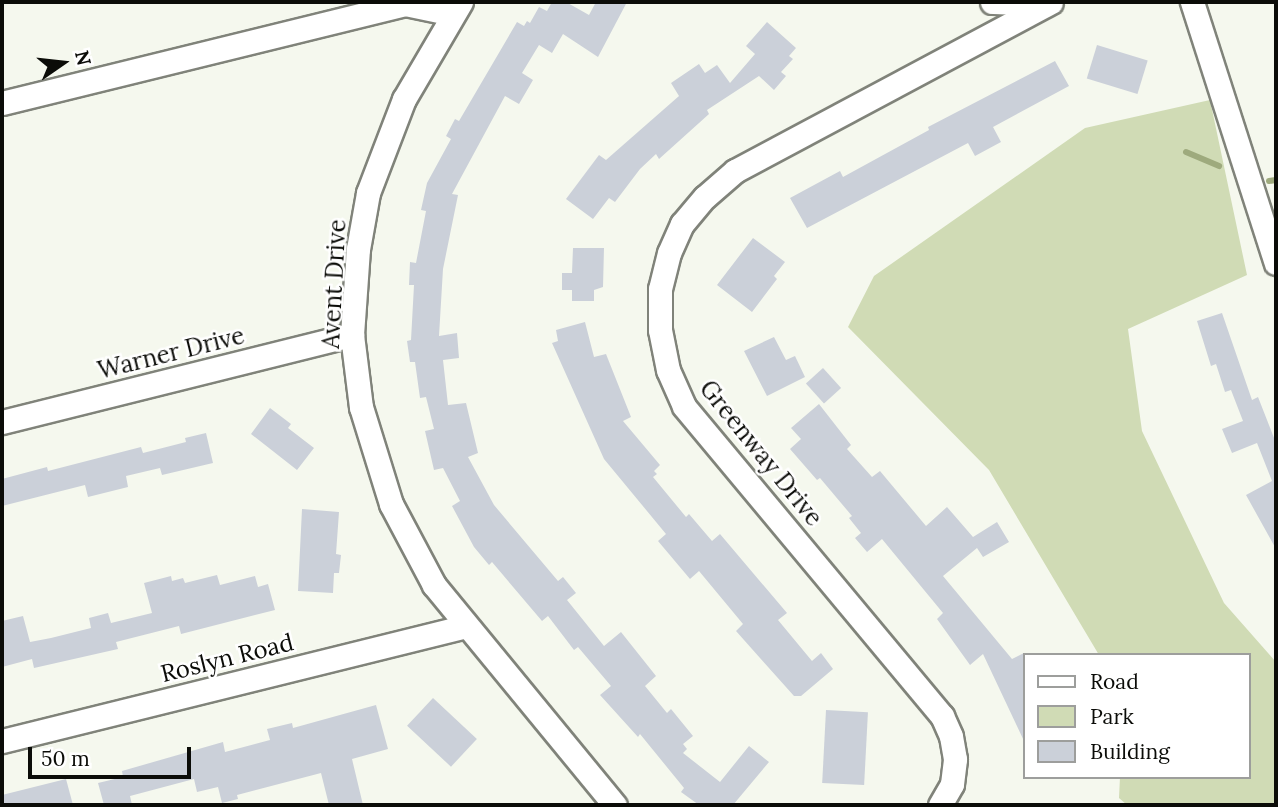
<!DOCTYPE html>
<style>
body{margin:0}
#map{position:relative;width:1278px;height:807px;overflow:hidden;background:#f5f8ee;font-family:Lora,serif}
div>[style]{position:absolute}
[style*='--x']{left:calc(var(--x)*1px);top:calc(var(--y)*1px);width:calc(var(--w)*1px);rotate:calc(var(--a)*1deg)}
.green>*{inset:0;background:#d0dbb5}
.stream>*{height:6px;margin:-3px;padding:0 3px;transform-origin:3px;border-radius:3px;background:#9eaa7d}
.building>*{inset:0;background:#cbd0d9;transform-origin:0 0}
.roads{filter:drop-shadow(2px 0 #80837a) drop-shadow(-2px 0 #80837a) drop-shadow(0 2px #80837a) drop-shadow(0 -2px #80837a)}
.minor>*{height:23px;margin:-11.5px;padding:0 11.5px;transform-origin:11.5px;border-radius:11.5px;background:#fff}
span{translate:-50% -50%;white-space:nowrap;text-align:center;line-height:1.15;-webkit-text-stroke:5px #fff;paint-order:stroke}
.street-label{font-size:24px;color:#0b0c08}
.frame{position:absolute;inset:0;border:4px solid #0b0c08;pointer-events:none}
.legend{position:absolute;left:1023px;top:653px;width:228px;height:126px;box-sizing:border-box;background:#fff;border:2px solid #9d9e9c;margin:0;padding:9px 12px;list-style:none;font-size:21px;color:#0b0c08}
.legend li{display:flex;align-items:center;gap:14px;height:35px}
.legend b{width:35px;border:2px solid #9d9e9c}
.north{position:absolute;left:28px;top:28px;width:70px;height:70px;-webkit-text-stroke:5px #fff;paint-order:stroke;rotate:76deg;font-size:19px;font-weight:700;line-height:28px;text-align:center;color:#0b0c08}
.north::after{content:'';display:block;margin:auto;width:24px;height:32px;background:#0b0c08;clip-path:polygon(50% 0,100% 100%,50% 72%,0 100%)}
.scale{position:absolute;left:28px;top:747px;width:163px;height:32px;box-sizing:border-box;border:4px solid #0b0c08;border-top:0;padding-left:9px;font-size:21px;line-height:24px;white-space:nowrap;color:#0b0c08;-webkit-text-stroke:5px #fff;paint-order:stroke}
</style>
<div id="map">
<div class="green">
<i style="clip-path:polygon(1210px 100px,1247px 275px,1128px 329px,1142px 431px,1224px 603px,1276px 662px,1276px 805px,1127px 805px,1119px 798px,1120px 777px,1248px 777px,1248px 655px,1099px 655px,989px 470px,848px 327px,874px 276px,1085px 128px)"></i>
</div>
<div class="stream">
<i style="--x:1186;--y:152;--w:36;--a:23"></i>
<i style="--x:1269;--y:181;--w:7;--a:-8"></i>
</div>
<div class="building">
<i style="clip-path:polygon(552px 2px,566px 2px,589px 15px,596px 2px,627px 2px,598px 57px,563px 34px,552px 53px,539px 45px,522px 73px,533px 80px,519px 104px,505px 96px,452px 194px,458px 195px,443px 269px,439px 336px,457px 333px,459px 358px,443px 360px,448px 405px,466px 403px,478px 453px,468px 457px,494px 505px,558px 581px,563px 577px,576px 593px,567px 600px,604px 646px,621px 632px,656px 676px,645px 686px,667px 713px,671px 709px,693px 736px,683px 744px,687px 749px,683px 753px,720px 782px,749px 746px,769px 762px,733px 805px,699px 805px,681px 792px,684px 788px,640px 734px,638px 737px,600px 695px,611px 686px,578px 647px,574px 650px,548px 616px,542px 621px,492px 562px,489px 565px,474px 547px,452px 506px,460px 501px,443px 468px,434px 470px,425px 431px,434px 429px,426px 397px,420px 398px,415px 362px,410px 362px,407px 341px,411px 340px,414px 285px,409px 285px,410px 262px,416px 263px,426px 211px,421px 210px,427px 183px,451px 139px,446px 136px,455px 119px,459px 121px,517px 22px,524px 26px,527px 21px,530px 23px,539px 7px,547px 11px)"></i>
<i style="clip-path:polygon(767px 22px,796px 48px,789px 56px,793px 59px,781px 72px,786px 76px,774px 90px,759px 76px,707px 110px,709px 114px,659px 159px,656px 154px,640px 169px,615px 202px,609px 198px,593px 219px,566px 199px,599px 155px,606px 160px,679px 96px,671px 83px,699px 64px,705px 73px,717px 65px,730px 83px,755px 54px,746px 46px)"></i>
<i style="left:1097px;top:45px;width:53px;height:35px;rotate:17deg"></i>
<i style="clip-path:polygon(1055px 61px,1069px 86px,993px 127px,1001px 142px,975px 156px,968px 143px,807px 228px,790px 198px,840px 171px,843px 177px,929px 130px,928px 127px)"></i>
<i style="clip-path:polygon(753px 238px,785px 262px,774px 276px,777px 279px,752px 312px,717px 285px)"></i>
<i style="clip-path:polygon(573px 248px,604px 248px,603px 287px,594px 290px,594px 301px,572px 301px,572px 290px,562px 290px,562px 273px,572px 273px)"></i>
<i style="clip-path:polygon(1222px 313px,1252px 400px,1258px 397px,1276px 443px,1276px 549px,1246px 495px,1272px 481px,1257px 443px,1232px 453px,1222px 429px,1243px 421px,1231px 390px,1225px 392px,1216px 364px,1211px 366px,1197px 321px)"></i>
<i style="clip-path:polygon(585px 322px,594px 357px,606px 354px,631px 417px,623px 421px,660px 465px,654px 471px,657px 474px,653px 477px,686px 517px,689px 514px,712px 541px,720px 534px,787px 613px,778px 620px,812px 661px,821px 653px,833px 669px,801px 696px,794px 696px,736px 631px,743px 624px,699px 571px,690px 579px,658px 541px,666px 534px,604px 459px,552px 343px,558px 341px,556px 330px)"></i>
<i style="clip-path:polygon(774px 337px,786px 360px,795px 356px,805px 377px,767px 396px,744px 351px)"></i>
<i style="left:823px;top:368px;width:27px;height:23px;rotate:48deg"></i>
<i style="clip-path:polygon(819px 404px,851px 445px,847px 449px,872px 477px,880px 471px,926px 526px,947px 507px,973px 537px,997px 522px,1009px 542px,983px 557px,977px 548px,943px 576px,1012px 659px,1024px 653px,1024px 741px,983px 654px,970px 665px,937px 619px,943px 613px,882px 539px,867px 552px,855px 538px,861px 533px,849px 518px,852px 516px,820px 478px,817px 480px,790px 449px,801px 439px,791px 428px)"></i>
<i style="clip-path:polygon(270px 408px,291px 424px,288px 428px,314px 448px,297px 470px,251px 434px)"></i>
<i style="clip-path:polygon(206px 433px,213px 463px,162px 475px,160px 468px,126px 476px,128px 487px,88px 497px,85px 485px,2px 506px,2px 479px,47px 467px,48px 471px,141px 447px,143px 453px,186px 442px,185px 438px)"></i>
<i style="clip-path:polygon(302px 509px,339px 512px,336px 554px,341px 555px,339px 573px,334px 573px,333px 593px,298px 591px)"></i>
<i style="clip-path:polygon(217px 575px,220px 585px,255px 576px,258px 587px,268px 584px,275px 610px,181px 634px,179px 626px,116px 642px,118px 649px,34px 668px,32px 659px,2px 667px,2px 621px,23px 616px,30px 642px,51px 638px,91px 628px,89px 618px,108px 613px,111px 623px,152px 613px,144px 583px,171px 576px,172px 581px,183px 578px,185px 583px)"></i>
<i style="left:433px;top:698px;width:60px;height:38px;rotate:43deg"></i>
<i style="clip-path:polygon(376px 705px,388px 749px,352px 759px,363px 805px,329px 805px,321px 773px,237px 795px,238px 799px,222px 803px,218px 787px,197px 792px,194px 779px,130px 796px,132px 805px,104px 805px,98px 783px,123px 777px,122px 771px,223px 742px,225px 752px,270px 740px,267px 729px,292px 723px,293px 728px)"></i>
<i style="left:826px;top:710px;width:42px;height:73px;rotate:3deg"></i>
<i style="clip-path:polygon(66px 779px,73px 805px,2px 805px,2px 795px)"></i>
</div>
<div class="roads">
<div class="minor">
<i style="--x:461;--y:2;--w:113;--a:120.4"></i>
<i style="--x:404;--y:99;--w:101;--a:111"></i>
<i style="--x:368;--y:193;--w:57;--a:100.1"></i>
<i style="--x:358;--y:249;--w:86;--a:94"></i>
<i style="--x:352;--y:335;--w:73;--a:82.9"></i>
<i style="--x:361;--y:407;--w:102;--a:72.8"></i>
<i style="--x:391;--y:504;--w:92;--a:62"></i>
<i style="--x:434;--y:585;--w:285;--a:50.6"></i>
<i style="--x:992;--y:2;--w:54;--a:2.1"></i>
<i style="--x:1192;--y:2;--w:274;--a:72.2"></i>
<i style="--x:2;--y:103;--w:415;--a:-13.8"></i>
<i style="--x:405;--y:4;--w:49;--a:11.8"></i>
<i style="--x:2;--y:422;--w:361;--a:-14"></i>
<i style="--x:2;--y:741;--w:478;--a:-13.9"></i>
<i style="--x:940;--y:805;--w:24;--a:-60"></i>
<i style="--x:952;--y:784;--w:25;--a:-83"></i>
<i style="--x:955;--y:759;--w:23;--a:-100"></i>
<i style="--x:951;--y:736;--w:22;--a:-114"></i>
<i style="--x:942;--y:716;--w:403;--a:-129.8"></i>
<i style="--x:684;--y:406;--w:39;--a:-114"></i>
<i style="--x:668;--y:370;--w:41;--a:-101.3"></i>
<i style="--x:660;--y:330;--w:41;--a:-90"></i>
<i style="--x:660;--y:289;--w:37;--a:-76"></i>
<i style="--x:669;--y:253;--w:32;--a:-66"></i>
<i style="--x:682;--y:224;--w:35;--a:-50"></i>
<i style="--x:705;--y:197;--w:40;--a:-41"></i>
<i style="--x:735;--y:171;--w:358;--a:-28.1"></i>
</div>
</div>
<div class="street-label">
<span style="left:334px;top:284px;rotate:-87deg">Avent Drive</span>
<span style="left:171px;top:353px;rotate:-14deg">Warner Drive</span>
<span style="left:761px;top:453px;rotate:51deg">Greenway Drive</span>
<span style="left:227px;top:658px;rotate:-14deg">Roslyn Road</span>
</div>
<div class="frame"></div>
<ul class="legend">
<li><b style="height:9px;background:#fff"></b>Road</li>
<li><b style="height:19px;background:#d0dbb5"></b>Park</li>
<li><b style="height:19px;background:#cbd0d9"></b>Building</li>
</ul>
<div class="north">N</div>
<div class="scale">50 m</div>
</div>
